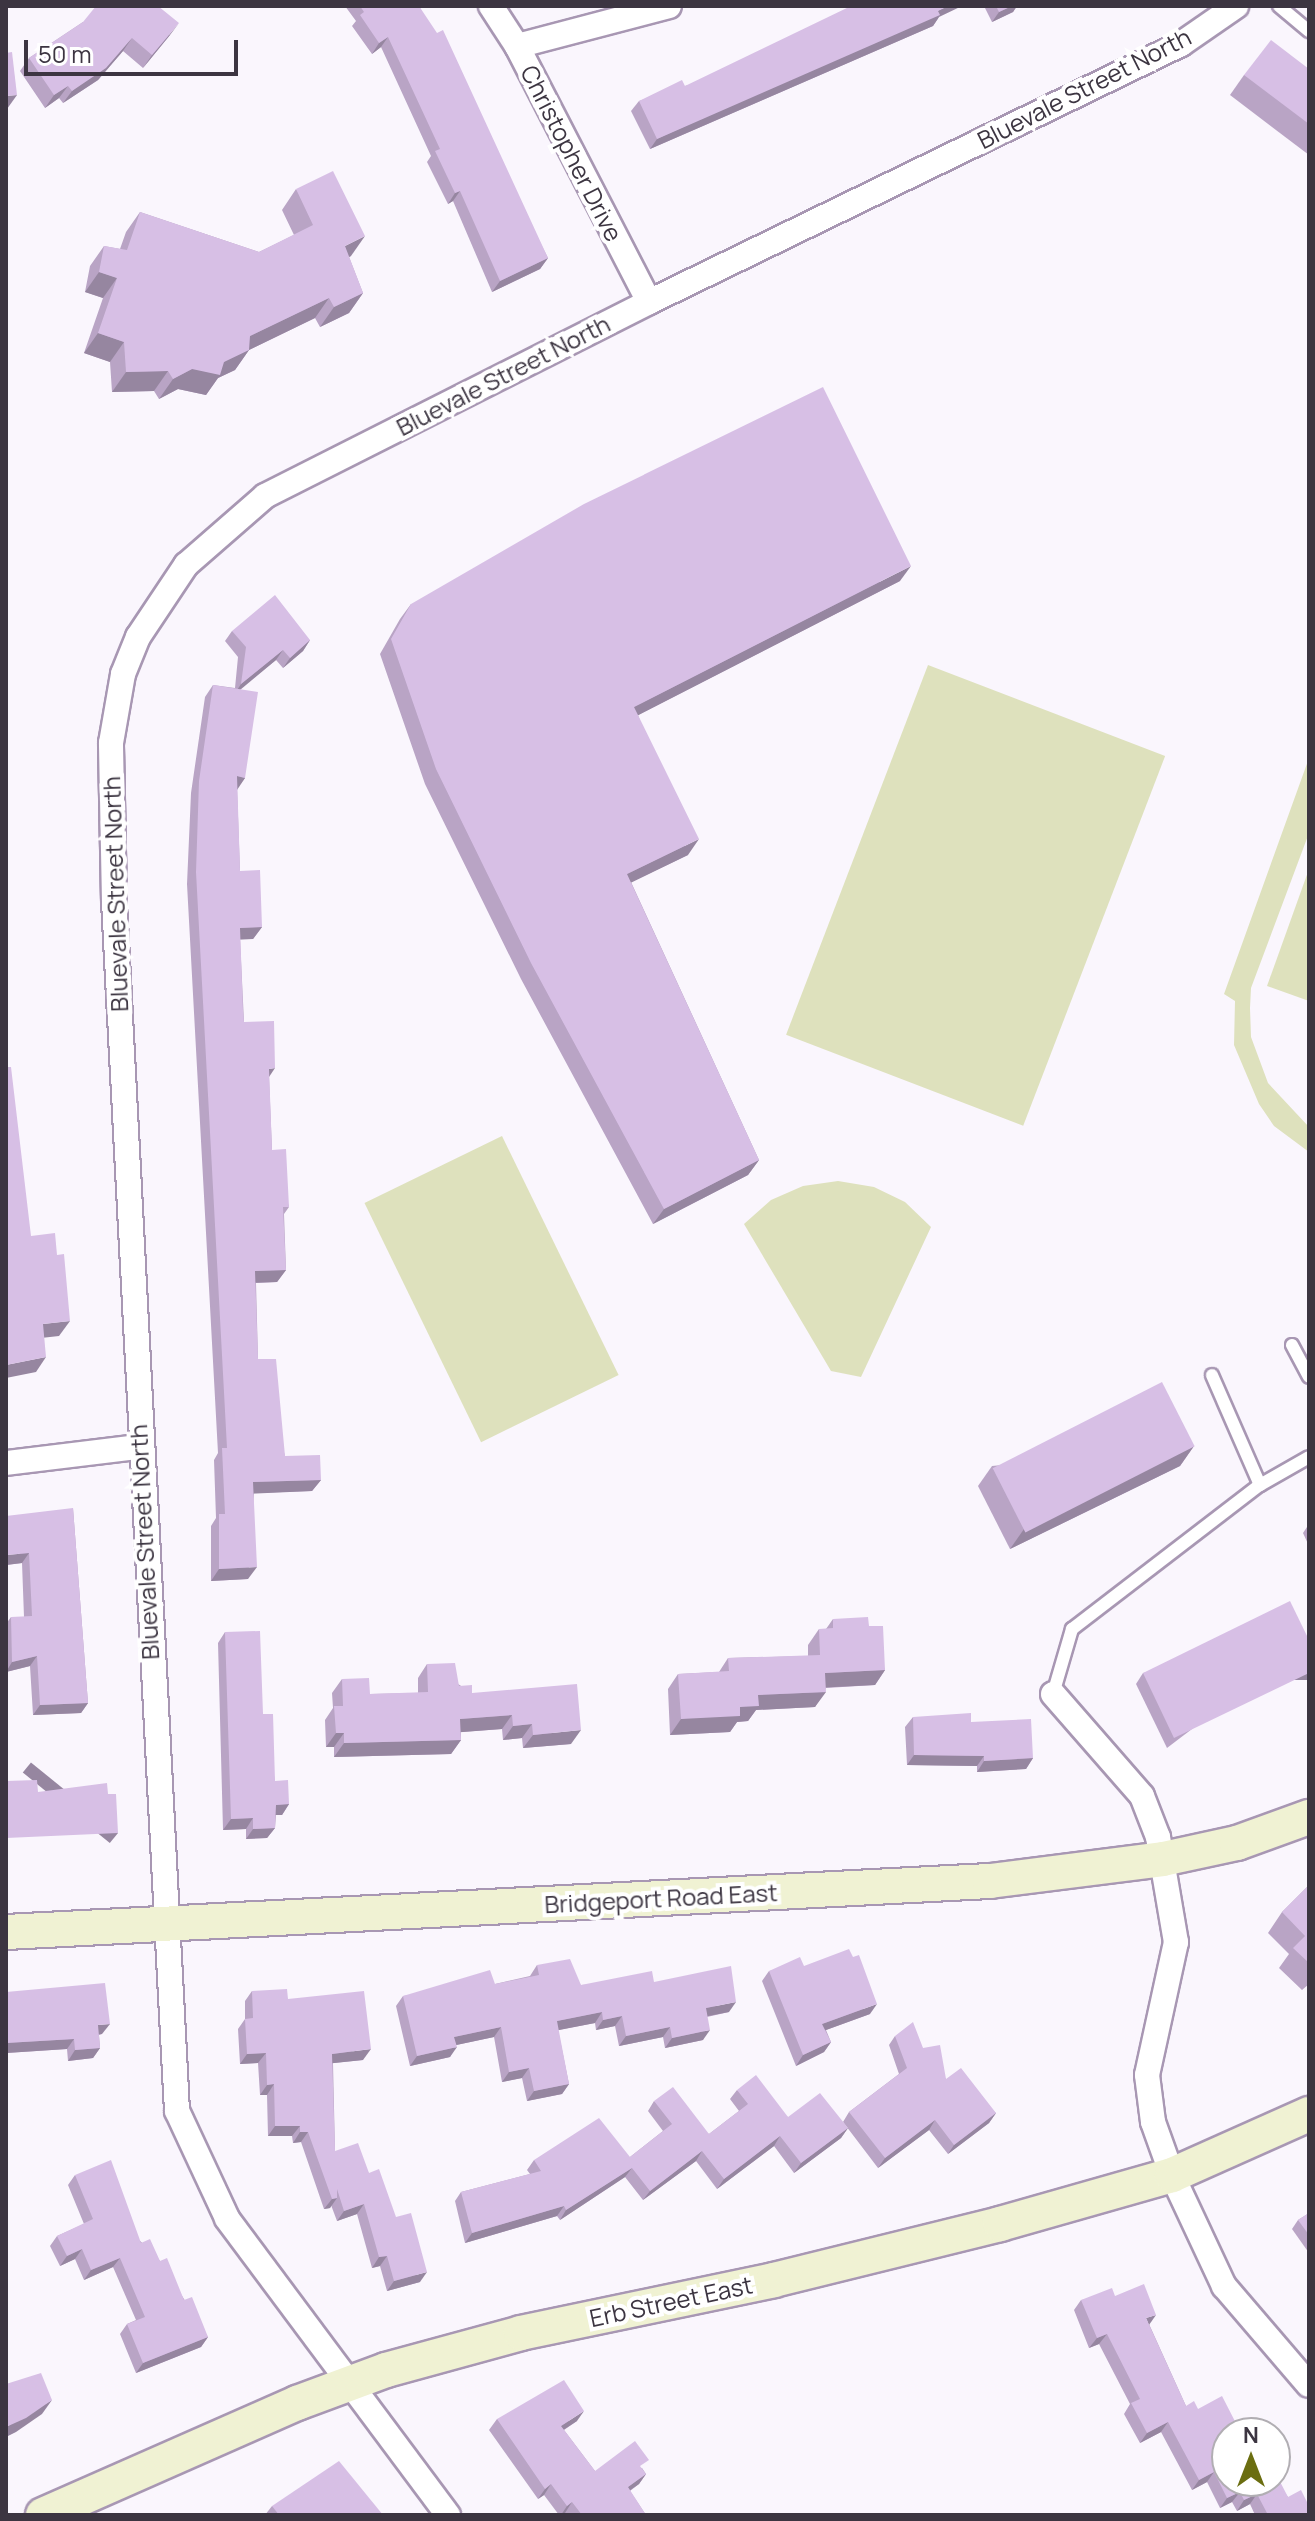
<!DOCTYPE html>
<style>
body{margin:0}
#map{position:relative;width:1315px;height:2521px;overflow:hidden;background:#faf6fd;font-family:Manrope,sans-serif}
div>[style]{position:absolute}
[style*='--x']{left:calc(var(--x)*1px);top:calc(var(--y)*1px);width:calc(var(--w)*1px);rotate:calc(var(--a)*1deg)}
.green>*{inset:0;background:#dee1bd;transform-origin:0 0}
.roads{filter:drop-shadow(2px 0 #a897b3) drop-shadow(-2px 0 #a897b3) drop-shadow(0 2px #a897b3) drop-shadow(0 -2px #a897b3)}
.service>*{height:12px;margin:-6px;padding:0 6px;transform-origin:6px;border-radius:6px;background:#fff}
.minor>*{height:24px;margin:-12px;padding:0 12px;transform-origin:12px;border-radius:12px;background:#fff}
.secondary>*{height:34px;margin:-17px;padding:0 17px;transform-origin:17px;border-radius:17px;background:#f0f2d3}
.wall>*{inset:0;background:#b9a4c5}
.shaded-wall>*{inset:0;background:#9686a0;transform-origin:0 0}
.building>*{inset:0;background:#d7bfe5;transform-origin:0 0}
span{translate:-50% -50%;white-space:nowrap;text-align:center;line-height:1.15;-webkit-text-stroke:8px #fff;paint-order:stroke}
.street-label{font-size:24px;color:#3c3541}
.frame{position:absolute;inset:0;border:8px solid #3c3541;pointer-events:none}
.north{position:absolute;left:1211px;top:2417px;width:80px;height:80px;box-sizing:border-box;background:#fff;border:2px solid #b1aeb3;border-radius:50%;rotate:0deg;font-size:22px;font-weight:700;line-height:32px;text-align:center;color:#3c3541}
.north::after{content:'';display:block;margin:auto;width:28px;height:36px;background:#6b6e11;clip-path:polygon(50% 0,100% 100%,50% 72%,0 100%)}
.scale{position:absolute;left:24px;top:40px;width:214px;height:36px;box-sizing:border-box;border:4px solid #3c3541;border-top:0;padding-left:10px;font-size:24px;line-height:28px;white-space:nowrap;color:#3c3541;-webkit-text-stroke:6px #fff;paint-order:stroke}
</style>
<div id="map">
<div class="green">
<i style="left:928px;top:665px;width:254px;height:396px;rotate:21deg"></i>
<i style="clip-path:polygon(1309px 758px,1309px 833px,1251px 988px,1250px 1008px,1251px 1037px,1268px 1083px,1309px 1127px,1309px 1152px,1274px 1126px,1259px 1104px,1234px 1045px,1235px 1001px,1224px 994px)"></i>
<i style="clip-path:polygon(1309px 869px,1309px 1001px,1267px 986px)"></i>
<i style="left:502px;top:1136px;width:266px;height:153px;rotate:64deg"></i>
<i style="clip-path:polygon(838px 1181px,874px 1187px,905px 1202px,931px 1227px,861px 1377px,831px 1371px,744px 1224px,771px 1200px,803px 1186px)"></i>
</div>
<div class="roads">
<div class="service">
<i style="--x:1279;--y:6;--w:39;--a:40"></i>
<i style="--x:1292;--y:1345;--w:36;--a:62"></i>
<i style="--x:1260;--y:1485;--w:56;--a:-29.7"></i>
<i style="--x:1053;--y:1694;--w:68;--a:-73.7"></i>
<i style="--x:1072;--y:1629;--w:237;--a:-37.5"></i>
<i style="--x:1260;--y:1485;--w:120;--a:-113.6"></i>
</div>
<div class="minor">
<i style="--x:491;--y:6;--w:48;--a:57"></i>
<i style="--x:517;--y:46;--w:288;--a:62.7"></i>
<i style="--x:517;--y:46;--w:157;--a:-14.7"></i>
<i style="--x:6;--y:1463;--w:134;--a:-6.9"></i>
<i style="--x:1053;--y:1694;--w:135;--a:48.9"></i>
<i style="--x:1142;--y:1796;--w:44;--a:68.7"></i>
<i style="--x:1158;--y:1837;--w:107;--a:80.3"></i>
<i style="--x:1176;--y:1942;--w:136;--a:102.3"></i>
<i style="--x:1147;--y:2075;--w:47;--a:82.7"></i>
<i style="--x:1153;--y:2122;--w:56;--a:70.3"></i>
<i style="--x:1172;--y:2175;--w:123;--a:64.9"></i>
<i style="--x:1224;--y:2286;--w:130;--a:49.4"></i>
<i style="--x:448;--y:2515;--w:370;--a:-126.7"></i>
<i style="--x:227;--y:2218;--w:118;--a:-115"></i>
<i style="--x:177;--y:2111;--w:1211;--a:-92.98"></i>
<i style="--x:114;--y:902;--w:159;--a:-91.1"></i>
<i style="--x:111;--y:743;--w:70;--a:-80.1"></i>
<i style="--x:123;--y:674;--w:40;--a:-68"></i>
<i style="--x:138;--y:637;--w:87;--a:-56.3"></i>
<i style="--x:186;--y:565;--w:105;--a:-41.1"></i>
<i style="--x:265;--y:496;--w:430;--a:-26.8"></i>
<i style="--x:649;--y:302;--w:591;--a:-25.87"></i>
<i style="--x:1181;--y:44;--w:67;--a:-34.6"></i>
</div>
<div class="secondary">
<i style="--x:6;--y:1932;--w:985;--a:-2.97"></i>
<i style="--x:990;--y:1881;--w:174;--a:-7.2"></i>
<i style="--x:1163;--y:1859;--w:76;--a:-12.2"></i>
<i style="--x:1237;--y:1843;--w:77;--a:-19.9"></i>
<i style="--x:43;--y:2515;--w:278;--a:-23.8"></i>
<i style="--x:297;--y:2403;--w:95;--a:-20.3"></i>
<i style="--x:386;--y:2370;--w:140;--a:-15.3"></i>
<i style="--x:521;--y:2333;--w:258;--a:-11.8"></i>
<i style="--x:774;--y:2280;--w:233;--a:-13.9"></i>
<i style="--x:1000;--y:2224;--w:179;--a:-15.9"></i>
<i style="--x:1172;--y:2175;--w:150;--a:-24"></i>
</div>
</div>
<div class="wall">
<i style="clip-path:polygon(345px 6px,419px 6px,548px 258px,540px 269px,492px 292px,453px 201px,448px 204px,427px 162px,431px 156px,381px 47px,372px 54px,352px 26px,356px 21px)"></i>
<i style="clip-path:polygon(984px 6px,1017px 6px,1013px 12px,992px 22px)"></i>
<i style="clip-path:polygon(939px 17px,933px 26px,650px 149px,631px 111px,639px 101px,685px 86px)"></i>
<i style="clip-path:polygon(83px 22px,170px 35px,143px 68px,123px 51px,98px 80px,63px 103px,59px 98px,45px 108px,20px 71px,29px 58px)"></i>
<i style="clip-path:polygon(1309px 69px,1309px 155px,1230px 95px,1244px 75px)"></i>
<i style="clip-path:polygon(296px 189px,351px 256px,349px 257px,363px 293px,349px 313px,320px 327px,315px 318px,249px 350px,235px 370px,218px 378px,206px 395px,178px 389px,159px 399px,154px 391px,112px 392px,110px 362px,84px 353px,103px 298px,85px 292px,90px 266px,104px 246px,120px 249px,126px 232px,140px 212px,259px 252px,294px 235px,282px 210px)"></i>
<i style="clip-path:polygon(900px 581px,638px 715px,688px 855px,631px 882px,759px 1160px,748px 1175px,653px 1224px,521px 979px,425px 784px,380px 654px,400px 619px,411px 604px)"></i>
<i style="clip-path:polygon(232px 631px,310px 640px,303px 651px,283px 668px,276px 660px,240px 689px,245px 778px,237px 788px,240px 871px,262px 927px,253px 939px,240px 939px,244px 1022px,269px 1077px,272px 1150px,289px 1207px,284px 1214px,286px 1270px,277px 1282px,256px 1283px,258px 1359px,285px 1456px,321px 1480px,312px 1491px,254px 1493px,248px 1579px,211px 1581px,211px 1526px,216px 1518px,214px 1460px,218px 1453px,187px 884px,191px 793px,205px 697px,213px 685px,235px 688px,238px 657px,225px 641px)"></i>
<i style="clip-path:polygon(1194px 1446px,1180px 1466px,1010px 1549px,978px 1486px,992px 1466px)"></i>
<i style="clip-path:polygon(73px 1508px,88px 1703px,81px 1713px,33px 1715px,30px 1666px,6px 1672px,6px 1624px,11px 1617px,24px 1617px,22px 1563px,6px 1565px)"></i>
<i style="clip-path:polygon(1309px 1524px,1309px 1546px,1303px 1533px)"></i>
<i style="clip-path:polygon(833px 1619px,869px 1626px,885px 1670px,875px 1685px,826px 1688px,815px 1707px,756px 1710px,748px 1721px,737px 1722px,730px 1732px,670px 1735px,668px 1689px,678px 1674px,719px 1672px,728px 1658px,808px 1656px,808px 1645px,819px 1629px,826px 1629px)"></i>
<i style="clip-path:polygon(225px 1632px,263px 1714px,275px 1781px,289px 1804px,282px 1815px,276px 1815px,275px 1828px,267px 1838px,246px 1839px,246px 1829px,223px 1830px,218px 1643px)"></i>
<i style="clip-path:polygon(1309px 1640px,1167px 1748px,1136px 1684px,1143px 1673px)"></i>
<i style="clip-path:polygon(427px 1664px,472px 1693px,571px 1744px,523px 1748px,522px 1738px,503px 1740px,502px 1729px,461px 1732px,461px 1740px,451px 1754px,334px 1757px,334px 1747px,326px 1747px,325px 1720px,333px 1708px,332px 1693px,342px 1679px,370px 1694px,418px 1693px,418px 1678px)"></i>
<i style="clip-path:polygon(913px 1717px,971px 1722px,1033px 1758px,1026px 1769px,977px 1772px,977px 1766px,907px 1765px,905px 1727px)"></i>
<i style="clip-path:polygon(1309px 1885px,1309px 1984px,1302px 1990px,1279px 1968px,1289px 1954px,1268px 1933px,1282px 1912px)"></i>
<i style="clip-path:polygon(537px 1965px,581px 1985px,654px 1982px,729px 2012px,707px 2017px,703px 2040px,665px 2048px,663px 2037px,619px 2046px,615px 2026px,596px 2030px,595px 2023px,558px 2030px,569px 2084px,562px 2094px,527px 2101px,522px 2078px,502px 2082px,494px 2037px,456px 2045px,450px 2057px,410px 2066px,396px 2006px,403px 1996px,495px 1984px,530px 1976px)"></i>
<i style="clip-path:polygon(804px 1966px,870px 2014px,826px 2030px,831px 2042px,824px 2052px,796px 2066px,762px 1981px,769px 1971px)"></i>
<i style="clip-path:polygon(252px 1991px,288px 1999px,363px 2060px,333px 2063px,335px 2151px,369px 2173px,420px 2282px,387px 2291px,380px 2266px,372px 2268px,357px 2214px,337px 2221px,331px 2205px,330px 2208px,324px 2209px,301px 2142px,293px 2143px,292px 2136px,268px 2136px,267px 2095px,260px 2095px,258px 2063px,240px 2064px,238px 2029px,245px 2019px,245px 2001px)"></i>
<i style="clip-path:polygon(6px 1992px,102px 2034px,99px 2035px,100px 2048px,93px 2058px,68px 2061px,67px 2049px,6px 2053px)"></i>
<i style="clip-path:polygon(895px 2036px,923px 2048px,946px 2079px,996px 2113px,989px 2123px,948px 2154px,929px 2130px,878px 2168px,843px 2122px,849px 2112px,899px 2074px,889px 2045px)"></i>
<i style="clip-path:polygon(737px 2090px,788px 2117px,848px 2128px,841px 2138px,794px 2173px,774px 2146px,717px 2189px,696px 2161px,643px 2200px,625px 2177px,560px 2220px,557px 2216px,465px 2243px,455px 2201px,461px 2192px,530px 2174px,527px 2170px,534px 2160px,630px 2157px,663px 2131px,648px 2111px,654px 2101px,709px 2134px,739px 2111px,730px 2099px)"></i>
<i style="clip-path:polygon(75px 2175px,160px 2261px,208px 2337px,201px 2347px,136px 2373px,120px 2334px,127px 2324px,136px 2320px,113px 2267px,84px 2280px,75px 2259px,60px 2266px,50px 2246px,57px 2236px,84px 2224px,68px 2185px)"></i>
<i style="clip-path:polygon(1309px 2213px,1309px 2253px,1292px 2229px,1298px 2220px)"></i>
<i style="clip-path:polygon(1115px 2296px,1149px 2324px,1186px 2406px,1198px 2409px,1241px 2433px,1288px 2497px,1309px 2515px,1255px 2515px,1250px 2504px,1237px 2511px,1232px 2502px,1220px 2508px,1207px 2482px,1192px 2490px,1161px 2432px,1140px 2443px,1124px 2414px,1130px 2404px,1099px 2344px,1089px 2348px,1074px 2310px,1081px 2300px)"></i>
<i style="clip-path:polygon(497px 2419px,577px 2421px,564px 2430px,595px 2471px,642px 2468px,646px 2474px,639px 2484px,630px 2491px,646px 2515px,567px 2515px,565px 2513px,562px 2515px,559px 2515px,544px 2495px,538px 2499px,489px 2430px)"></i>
<i style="clip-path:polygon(272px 2506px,383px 2515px,265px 2515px)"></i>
</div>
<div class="shaded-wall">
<i style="clip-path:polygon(948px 6px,962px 6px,939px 17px,933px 26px,650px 149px,657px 139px)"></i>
<i style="clip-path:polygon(1012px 6px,1017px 6px,1013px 12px,992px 22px,999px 12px)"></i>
<i style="clip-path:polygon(179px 23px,170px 35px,143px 68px,152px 55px)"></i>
<i style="clip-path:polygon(388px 37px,381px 47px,372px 54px,379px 43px)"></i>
<i style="clip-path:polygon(132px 38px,123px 51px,98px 80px,63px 103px,72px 91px)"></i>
<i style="clip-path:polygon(68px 86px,59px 98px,45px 108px,54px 95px)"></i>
<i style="clip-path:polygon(17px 95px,7px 109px,6px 109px,6px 96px)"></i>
<i style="clip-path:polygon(460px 191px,453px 201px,448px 204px,455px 193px)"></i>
<i style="clip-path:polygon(365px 236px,351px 256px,331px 266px,345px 246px)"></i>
<i style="clip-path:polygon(548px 258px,540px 269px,492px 292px,500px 281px)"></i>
<i style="clip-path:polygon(99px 272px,117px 278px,103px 298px,85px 292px)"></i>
<i style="clip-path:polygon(363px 293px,349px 313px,320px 327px,334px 307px)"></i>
<i style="clip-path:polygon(329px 298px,315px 318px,249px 350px,235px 370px,218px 378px,206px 395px,178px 389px,159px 399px,173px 379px,192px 369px,224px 362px,250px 336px)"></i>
<i style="clip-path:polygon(98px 333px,124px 342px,110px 362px,84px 353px)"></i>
<i style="clip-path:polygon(168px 371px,154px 391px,112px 392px,126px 372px)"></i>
<i style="clip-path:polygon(911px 566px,900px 581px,623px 723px,634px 707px)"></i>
<i style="clip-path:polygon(310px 640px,303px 651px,283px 668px,290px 658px)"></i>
<i style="clip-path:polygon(283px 650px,276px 660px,234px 695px,241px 684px)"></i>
<i style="clip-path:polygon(237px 776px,245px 778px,237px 790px)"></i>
<i style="clip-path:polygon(699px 839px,688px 855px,616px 890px,627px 874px)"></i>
<i style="clip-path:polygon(262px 927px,253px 939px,232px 940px,240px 928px)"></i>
<i style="clip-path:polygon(275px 1068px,267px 1080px,269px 1069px)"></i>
<i style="clip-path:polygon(759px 1160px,748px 1175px,653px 1224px,664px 1209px)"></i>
<i style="clip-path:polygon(286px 1270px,277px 1282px,247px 1283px,255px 1271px)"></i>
<i style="clip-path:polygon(70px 1321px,59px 1336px,32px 1339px,43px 1324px)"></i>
<i style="clip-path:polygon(46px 1357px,36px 1372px,6px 1378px,6px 1365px)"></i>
<i style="clip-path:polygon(1194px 1446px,1180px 1466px,1010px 1549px,1024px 1529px)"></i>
<i style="clip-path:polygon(321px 1480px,312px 1491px,245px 1494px,253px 1482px)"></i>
<i style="clip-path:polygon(29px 1553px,22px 1563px,6px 1565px,6px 1555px)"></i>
<i style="clip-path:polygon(257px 1567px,248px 1579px,211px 1581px,219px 1569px)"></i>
<i style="clip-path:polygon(37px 1656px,30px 1666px,6px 1672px,12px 1662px)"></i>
<i style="clip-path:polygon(885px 1670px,875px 1685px,814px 1688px,825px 1673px)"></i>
<i style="left:1309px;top:1673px;width:7px;height:150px;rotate:90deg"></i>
<i style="clip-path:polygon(826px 1692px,815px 1707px,756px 1710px,748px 1721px,737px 1722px,730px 1732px,670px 1735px,681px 1719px,740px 1707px,758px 1695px)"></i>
<i style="clip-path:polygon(88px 1703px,81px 1713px,33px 1715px,40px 1705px)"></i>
<i style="clip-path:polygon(512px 1715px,502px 1729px,450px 1733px,460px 1719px)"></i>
<i style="clip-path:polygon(532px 1724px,522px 1738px,503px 1740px,513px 1726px)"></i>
<i style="clip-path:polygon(581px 1730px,571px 1744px,523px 1748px,533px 1735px)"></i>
<i style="clip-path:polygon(336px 1733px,344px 1733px,334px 1747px,326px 1747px)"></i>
<i style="clip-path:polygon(461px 1740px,451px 1754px,334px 1757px,344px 1743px)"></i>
<i style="clip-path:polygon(914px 1755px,984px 1756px,977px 1766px,907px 1765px)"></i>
<i style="clip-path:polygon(1033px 1758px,1026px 1769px,977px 1772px,984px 1761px)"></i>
<i style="clip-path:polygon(289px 1804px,282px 1815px,269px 1815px,276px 1805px)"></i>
<i style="clip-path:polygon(253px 1818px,246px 1829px,223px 1830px,231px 1819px)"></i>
<i style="clip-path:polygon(275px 1828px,267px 1838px,246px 1839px,253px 1829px)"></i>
<i style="left:118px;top:1833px;width:13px;height:112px;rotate:129deg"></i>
<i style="clip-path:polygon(736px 2002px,729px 2012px,698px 2018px,706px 2008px)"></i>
<i style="clip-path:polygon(877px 2004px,870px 2014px,815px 2034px,822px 2024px)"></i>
<i style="clip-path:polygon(602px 2012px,595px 2023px,549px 2032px,557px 2021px)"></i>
<i style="clip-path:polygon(622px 2016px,615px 2026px,596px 2030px,603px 2020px)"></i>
<i style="clip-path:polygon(110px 2024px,102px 2034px,91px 2035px,98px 2025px)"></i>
<i style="clip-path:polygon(501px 2027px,494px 2037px,447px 2047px,454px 2037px)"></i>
<i style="clip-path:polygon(670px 2027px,663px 2037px,619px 2046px,626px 2036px)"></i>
<i style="clip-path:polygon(710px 2030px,703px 2040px,665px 2048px,672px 2038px)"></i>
<i style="clip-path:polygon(74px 2039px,67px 2049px,6px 2053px,6px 2043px)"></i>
<i style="clip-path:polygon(831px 2042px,824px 2052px,796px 2066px,803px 2055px)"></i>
<i style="clip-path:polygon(457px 2047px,450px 2057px,410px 2066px,417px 2056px)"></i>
<i style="clip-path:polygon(100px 2048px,93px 2058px,68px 2061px,75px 2050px)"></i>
<i style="clip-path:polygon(371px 2049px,363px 2060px,325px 2064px,332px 2054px)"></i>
<i style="clip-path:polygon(266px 2053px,258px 2063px,240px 2064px,247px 2054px)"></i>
<i style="clip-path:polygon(529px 2068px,522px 2078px,502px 2082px,509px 2072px)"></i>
<i style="clip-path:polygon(274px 2084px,267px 2095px,260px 2095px,267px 2085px)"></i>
<i style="clip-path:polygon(569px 2084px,562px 2094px,527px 2101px,534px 2091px)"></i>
<i style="clip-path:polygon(996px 2113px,989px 2123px,948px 2154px,954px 2145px)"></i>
<i style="clip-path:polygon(935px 2120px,929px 2130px,878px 2168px,885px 2158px)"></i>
<i style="clip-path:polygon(275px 2126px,300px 2126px,292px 2136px,268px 2136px)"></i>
<i style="clip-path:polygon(848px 2128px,841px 2138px,794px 2173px,801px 2163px)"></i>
<i style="clip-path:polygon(300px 2132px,308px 2132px,301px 2142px,293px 2143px)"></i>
<i style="clip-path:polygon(780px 2136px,774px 2146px,717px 2189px,724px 2179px)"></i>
<i style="clip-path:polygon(702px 2151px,696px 2161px,643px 2200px,650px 2191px)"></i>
<i style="clip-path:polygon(632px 2168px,625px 2177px,560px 2220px,566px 2210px)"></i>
<i style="clip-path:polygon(337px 2198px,330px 2208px,324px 2209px,332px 2199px)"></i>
<i style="clip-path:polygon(364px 2204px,357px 2214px,337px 2221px,344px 2211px)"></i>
<i style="clip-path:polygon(564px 2206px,557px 2216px,465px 2243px,472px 2233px)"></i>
<i style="clip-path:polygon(82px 2249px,75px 2259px,60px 2266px,67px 2256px)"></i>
<i style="clip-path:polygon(387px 2256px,380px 2266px,372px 2268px,379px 2257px)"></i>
<i style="clip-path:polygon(120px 2258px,113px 2267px,84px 2280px,91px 2270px)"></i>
<i style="clip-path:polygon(427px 2272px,420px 2282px,387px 2291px,394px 2281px)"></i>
<i style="clip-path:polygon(1156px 2315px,1149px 2325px,1146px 2318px)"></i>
<i style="clip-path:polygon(1107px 2334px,1099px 2344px,1089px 2348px,1097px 2338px)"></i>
<i style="clip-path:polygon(208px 2337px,201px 2347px,136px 2373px,143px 2363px)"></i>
<i style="clip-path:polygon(52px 2400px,42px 2414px,16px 2432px,6px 2437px,6px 2427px)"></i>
<i style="clip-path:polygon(584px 2411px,577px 2421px,554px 2436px,561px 2426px)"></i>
<i style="clip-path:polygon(1168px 2422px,1161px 2432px,1140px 2443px,1147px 2433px)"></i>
<i style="clip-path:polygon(1214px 2472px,1207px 2482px,1192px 2490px,1199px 2480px)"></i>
<i style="clip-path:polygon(646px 2474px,639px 2484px,620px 2497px,628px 2487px)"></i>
<i style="clip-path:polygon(551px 2484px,544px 2495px,538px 2499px,545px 2489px)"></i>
<i style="clip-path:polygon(1240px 2492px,1232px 2502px,1220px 2508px,1227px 2498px)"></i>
<i style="clip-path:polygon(1257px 2494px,1250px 2504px,1237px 2511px,1244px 2500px)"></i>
<i style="clip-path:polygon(572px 2502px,565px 2513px,561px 2515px,567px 2506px)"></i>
</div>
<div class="building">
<i style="clip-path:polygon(96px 6px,158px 6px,179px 23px,152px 55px,132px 38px,106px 68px,72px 91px,68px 86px,54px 95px,29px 58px,83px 22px)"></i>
<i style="clip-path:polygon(360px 6px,419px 6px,437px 33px,443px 30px,548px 258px,500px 281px,460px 191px,455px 193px,435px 151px,440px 149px,388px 37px,379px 43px,360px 15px,364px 12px)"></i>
<i style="clip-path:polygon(851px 6px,948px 6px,938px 11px,940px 15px,657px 139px,639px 101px,682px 80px,685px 86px)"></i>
<i style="clip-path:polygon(996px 6px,1012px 6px,999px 12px)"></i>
<i style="clip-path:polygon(1271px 40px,1309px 69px,1309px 124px,1244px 75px)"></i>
<i style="clip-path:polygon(12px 52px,17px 95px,6px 96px,6px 53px)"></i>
<i style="clip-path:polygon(333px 171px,365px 236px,345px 246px,363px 293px,334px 307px,329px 298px,250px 336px,249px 350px,224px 362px,220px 375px,192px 369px,173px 379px,168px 371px,126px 372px,124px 342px,98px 333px,117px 278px,99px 272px,104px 246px,127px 250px,140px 212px,259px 252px,313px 225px,296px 189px)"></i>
<i style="clip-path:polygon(823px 387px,911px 566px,634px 707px,699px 839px,627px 874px,759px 1160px,664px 1209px,531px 963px,436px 769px,391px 639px,411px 604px,584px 504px)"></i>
<i style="clip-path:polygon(275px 595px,310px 640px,290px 658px,283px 650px,241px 684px,246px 647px,232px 631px)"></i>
<i style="clip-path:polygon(213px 685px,258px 692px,245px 778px,237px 776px,240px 871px,260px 870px,262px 927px,240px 928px,243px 1011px,244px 1022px,274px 1021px,275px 1068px,269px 1069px,272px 1150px,286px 1149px,289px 1207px,283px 1207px,286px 1270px,255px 1271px,258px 1359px,276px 1359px,285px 1456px,320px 1455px,321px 1480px,253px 1482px,257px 1567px,219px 1569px,219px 1514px,225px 1514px,222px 1448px,227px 1448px,196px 872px,199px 781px)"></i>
<i style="clip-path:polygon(6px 1067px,11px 1067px,31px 1236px,55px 1233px,57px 1255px,64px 1254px,70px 1321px,43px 1324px,46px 1357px,6px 1365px)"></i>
<i style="left:1162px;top:1382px;width:72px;height:190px;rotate:63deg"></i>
<i style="clip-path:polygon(73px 1508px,88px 1703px,40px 1705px,37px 1656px,12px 1662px,11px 1617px,32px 1616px,29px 1553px,6px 1555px,6px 1516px)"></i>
<i style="clip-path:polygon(1290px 1601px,1309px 1640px,1309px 1673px,1174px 1738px,1143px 1673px)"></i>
<i style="clip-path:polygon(868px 1617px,869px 1626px,883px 1626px,885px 1670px,825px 1673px,826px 1692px,758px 1695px,759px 1706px,740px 1707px,740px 1716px,681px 1719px,678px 1674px,729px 1671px,728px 1658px,820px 1655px,819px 1629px,833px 1628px,833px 1619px)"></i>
<i style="clip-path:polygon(260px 1631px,263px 1714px,273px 1714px,275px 1781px,288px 1780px,289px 1804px,276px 1805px,275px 1828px,253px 1829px,253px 1818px,231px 1819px,225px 1632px)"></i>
<i style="clip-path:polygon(455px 1663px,459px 1686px,472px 1685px,472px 1693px,577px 1684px,581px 1730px,533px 1735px,532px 1724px,513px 1726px,512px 1715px,460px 1719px,461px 1740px,344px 1743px,344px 1733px,336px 1733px,334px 1706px,343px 1706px,342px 1679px,369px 1678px,370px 1694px,428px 1692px,427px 1664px)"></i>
<i style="clip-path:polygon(971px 1713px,971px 1722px,1031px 1719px,1033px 1758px,984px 1761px,984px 1756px,914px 1755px,913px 1717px)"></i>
<i style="clip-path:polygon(37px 1780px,38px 1792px,107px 1783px,108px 1794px,116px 1794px,118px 1833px,6px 1838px,6px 1781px)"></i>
<i style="clip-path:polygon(1309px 1885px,1309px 1963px,1293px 1948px,1305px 1936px,1282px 1912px)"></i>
<i style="clip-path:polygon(849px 1949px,853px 1957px,859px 1955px,877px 2004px,822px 2024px,831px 2042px,803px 2055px,769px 1971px,800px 1957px,804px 1966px)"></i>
<i style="clip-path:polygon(570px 1959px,581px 1985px,652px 1971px,654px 1982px,731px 1966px,736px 2002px,706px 2008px,710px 2030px,672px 2038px,670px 2027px,626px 2036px,622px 2016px,603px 2020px,602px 2012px,557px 2021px,569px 2084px,534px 2091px,529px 2068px,509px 2072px,501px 2027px,454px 2037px,457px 2047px,417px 2056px,403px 1996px,490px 1970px,495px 1984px,539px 1975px,537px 1965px)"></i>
<i style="clip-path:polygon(105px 1983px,110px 2024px,98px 2025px,100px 2048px,75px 2050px,74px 2039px,6px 2043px,6px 1992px)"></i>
<i style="clip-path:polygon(287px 1989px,288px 1999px,364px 1991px,371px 2049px,332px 2054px,335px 2151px,358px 2143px,369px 2173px,379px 2169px,396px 2217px,411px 2213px,427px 2272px,394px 2281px,387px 2256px,379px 2257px,364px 2204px,344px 2211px,337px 2189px,337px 2198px,332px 2199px,308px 2132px,300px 2132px,300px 2126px,275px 2126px,274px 2084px,267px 2085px,266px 2053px,247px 2054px,245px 2019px,253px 2018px,252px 1991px)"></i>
<i style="clip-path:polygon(913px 2022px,923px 2048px,940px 2045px,946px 2079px,961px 2068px,996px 2113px,954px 2145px,935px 2120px,885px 2158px,849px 2112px,907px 2068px,895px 2036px)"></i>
<i style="clip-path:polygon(756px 2075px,788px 2117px,820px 2093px,848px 2128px,801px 2163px,780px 2136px,724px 2179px,702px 2151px,650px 2191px,632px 2168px,566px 2210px,564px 2206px,472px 2233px,461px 2192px,541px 2171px,534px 2160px,599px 2118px,630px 2157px,672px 2124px,654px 2101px,673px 2087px,709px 2134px,748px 2104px,737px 2090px)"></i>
<i style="clip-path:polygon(111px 2160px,141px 2243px,150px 2239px,160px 2261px,167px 2258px,184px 2300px,192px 2297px,208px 2337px,143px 2363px,127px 2324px,145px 2317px,120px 2258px,91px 2270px,82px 2249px,67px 2256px,57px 2236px,93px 2219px,75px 2175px)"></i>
<i style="clip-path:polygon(1309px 2213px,1309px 2235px,1298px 2220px)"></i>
<i style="clip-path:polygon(1144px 2284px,1156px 2315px,1146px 2318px,1186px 2406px,1194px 2401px,1198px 2409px,1222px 2396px,1241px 2433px,1227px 2433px,1227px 2481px,1275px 2481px,1275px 2472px,1288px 2497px,1301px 2490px,1309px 2506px,1309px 2515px,1268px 2515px,1257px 2494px,1244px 2500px,1240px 2492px,1227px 2498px,1214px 2472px,1199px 2480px,1168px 2422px,1147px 2433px,1131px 2403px,1140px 2399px,1107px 2334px,1097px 2338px,1081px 2300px,1112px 2288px,1115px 2296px)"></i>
<i style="clip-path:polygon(41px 2373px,52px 2400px,26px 2418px,6px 2427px,6px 2384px)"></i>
<i style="clip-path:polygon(564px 2380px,584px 2411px,561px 2426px,595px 2471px,635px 2441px,649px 2460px,640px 2466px,646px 2474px,628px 2487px,646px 2515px,582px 2515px,572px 2502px,567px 2506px,551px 2484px,545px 2489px,497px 2419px)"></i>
<i style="clip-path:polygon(339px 2461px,383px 2515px,279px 2515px,272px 2506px)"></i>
</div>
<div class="street-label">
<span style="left:1084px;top:88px;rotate:-27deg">Bluevale Street North</span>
<span style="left:572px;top:153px;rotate:63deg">Christopher Drive</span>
<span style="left:503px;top:375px;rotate:-27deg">Bluevale Street North</span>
<span style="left:115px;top:894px;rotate:-92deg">Bluevale Street North</span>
<span style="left:144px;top:1542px;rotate:-93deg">Bluevale Street North</span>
<span style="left:661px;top:1898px;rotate:-3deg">Bridgeport Road East</span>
<span style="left:671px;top:2301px;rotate:-12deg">Erb Street East</span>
</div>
<div class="frame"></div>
<div class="north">N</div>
<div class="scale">50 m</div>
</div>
